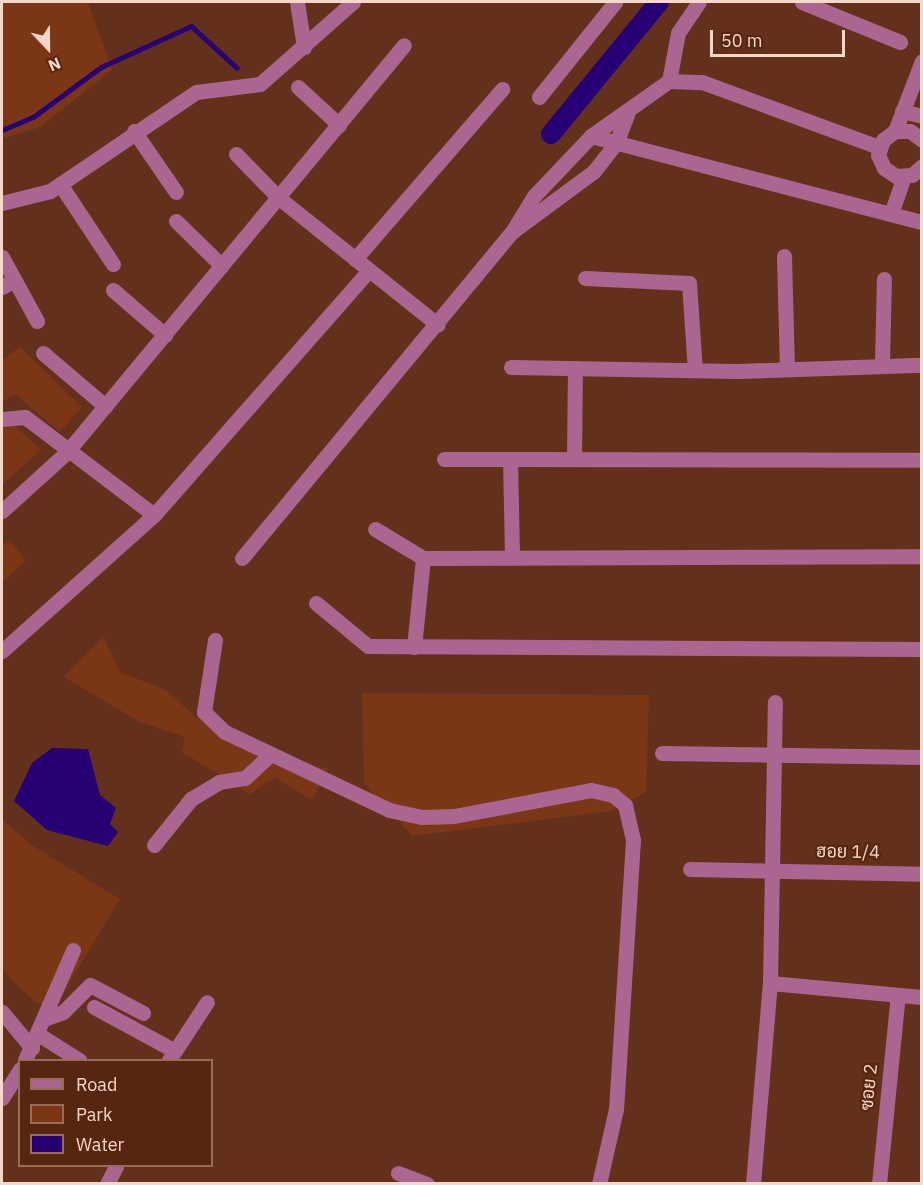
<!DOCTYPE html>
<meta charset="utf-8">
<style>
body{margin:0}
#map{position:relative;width:923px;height:1185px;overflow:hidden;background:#63311b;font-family:"IBM Plex Sans",Sarabun,sans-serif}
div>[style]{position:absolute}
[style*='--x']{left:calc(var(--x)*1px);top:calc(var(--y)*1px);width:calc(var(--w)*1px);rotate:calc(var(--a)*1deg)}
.green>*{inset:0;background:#7b3616}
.water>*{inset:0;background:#280075}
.stream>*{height:5px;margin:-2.5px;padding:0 2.5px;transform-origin:2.5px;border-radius:2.5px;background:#280075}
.canal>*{height:20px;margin:-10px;padding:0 10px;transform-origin:10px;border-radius:10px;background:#280075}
.minor>*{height:15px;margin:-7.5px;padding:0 7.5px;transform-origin:7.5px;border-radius:7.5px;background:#aa6690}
span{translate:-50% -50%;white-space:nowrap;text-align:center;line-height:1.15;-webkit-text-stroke:4.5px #572610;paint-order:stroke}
.street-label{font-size:18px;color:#f7d7ca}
.frame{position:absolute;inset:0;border:3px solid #f7d7ca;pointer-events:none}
.legend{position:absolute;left:18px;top:1059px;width:195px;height:108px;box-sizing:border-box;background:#572610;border:2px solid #976d5a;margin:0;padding:8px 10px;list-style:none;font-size:18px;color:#f7d7ca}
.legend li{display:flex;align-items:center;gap:12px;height:30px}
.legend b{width:30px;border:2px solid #976d5a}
.north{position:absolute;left:18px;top:18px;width:60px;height:60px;-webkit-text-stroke:4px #572610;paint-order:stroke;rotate:158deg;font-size:16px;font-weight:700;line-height:24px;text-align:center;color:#f7d7ca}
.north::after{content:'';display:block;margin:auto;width:21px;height:27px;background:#f7d7ca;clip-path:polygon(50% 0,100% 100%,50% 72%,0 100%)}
.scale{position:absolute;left:710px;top:30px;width:135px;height:27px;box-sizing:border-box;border:3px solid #f7d7ca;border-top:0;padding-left:8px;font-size:18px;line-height:21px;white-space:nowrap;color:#f7d7ca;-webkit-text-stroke:4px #572610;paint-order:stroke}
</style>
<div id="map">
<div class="green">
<i style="clip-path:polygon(2px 2px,88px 2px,112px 70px,40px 127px,2px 139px)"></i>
<i style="clip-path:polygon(20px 347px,82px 407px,60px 432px,15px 394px,2px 402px,2px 360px)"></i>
<i style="clip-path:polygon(12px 423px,41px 450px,2px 485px,2px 430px)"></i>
<i style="clip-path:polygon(9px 540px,26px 560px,2px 583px,2px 546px)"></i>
<i style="clip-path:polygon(103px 636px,120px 672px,168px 691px,195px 717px,244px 746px,328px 769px,312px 800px,275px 777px,250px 794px,182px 752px,185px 737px,140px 722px,64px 677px)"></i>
<i style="clip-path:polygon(362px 693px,649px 695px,646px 792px,611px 811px,412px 836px,364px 783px)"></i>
<i style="clip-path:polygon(2px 819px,33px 846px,120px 899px,54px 1008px,36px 1003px,2px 970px)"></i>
</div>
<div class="water">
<i style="clip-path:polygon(52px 748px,88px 749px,100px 795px,116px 808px,110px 824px,118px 832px,108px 846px,47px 830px,14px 801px,32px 763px)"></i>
</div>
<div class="stream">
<i style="--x:2;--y:130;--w:34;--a:-23"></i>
<i style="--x:33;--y:117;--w:84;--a:-36.3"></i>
<i style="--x:101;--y:67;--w:99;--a:-24.5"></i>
<i style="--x:191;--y:26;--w:62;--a:42.4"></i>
</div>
<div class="canal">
<i style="--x:551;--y:134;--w:171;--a:-50.7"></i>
</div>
<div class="minor">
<i style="--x:297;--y:2;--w:46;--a:81.2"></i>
<i style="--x:802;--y:2;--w:106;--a:22.2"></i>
<i style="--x:669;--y:81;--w:49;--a:-79.4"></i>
<i style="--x:678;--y:33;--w:37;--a:-56"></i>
<i style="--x:298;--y:87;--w:56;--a:42.8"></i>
<i style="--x:539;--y:97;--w:122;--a:-51.3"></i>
<i style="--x:902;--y:111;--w:21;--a:14"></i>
<i style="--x:628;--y:112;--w:33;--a:111"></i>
<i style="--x:616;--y:143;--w:37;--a:128"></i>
<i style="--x:593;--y:172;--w:101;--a:143.5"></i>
<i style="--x:512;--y:232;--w:42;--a:-58.6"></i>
<i style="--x:534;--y:196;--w:83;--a:-46.5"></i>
<i style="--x:591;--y:136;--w:95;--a:-35.2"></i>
<i style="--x:669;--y:81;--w:33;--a:2"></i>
<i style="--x:702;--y:82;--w:189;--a:20.2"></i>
<i style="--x:134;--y:131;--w:74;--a:55.5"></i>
<i style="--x:895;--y:131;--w:75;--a:-68.9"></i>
<i style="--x:591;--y:136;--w:342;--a:14.6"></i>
<i style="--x:922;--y:140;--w:15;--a:-143"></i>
<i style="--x:910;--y:131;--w:15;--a:180"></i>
<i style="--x:895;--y:131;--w:15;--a:143"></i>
<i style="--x:883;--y:140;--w:16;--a:108"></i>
<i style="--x:878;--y:155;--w:14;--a:65"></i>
<i style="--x:884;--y:168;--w:14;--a:34"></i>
<i style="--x:896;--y:176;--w:16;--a:-4"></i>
<i style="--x:912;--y:175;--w:13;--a:-42"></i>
<i style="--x:236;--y:154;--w:62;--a:45.7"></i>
<i style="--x:279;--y:198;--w:203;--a:38.6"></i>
<i style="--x:60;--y:184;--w:96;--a:56.5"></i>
<i style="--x:2;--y:203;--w:49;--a:-14"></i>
<i style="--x:50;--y:191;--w:176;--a:-34.1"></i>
<i style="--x:196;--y:92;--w:64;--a:-7.1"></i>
<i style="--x:260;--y:84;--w:124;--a:-41.4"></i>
<i style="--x:891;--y:214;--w:39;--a:-71"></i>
<i style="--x:176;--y:221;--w:64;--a:44.4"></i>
<i style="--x:784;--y:256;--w:113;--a:88.5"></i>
<i style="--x:2;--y:257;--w:73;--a:61.3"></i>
<i style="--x:355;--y:259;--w:225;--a:-49.1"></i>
<i style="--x:585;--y:278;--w:104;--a:2.8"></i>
<i style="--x:689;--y:283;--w:87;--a:86.1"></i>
<i style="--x:2;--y:287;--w:14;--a:-30"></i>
<i style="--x:113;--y:290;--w:69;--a:40.9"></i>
<i style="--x:43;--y:353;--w:82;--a:40.5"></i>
<i style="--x:882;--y:364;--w:85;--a:-88.7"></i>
<i style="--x:511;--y:367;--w:226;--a:1"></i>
<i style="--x:737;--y:371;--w:185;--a:-1.9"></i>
<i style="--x:2;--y:419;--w:23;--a:-5"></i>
<i style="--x:25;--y:417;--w:162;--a:37.2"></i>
<i style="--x:444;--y:459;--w:478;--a:0.1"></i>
<i style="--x:510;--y:459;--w:97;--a:88.8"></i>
<i style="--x:574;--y:459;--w:91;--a:-89.4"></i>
<i style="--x:2;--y:511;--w:88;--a:-42.2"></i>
<i style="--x:67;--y:452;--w:528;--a:-50.37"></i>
<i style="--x:375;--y:529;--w:56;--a:31.1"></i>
<i style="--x:423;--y:558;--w:499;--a:-0.2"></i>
<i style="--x:242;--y:558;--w:423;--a:-50.4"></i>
<i style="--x:316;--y:603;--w:67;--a:39.6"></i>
<i style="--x:368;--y:646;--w:554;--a:0.31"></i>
<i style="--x:215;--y:640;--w:73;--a:98.7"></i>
<i style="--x:204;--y:712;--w:29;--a:44"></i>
<i style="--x:225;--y:732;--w:182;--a:25.4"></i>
<i style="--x:389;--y:810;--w:34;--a:12"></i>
<i style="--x:422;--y:817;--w:32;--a:-2"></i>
<i style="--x:454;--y:816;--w:139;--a:-10.7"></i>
<i style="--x:591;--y:790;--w:23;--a:13"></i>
<i style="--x:613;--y:795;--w:16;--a:40"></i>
<i style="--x:625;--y:805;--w:36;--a:77"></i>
<i style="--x:633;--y:840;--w:270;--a:93.6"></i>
<i style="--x:616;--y:1109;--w:77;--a:102.8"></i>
<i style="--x:414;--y:647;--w:89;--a:-84.2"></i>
<i style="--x:2;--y:651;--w:204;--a:-41.8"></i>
<i style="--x:154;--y:515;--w:326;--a:-48.7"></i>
<i style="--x:662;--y:753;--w:260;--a:0.9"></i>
<i style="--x:154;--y:845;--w:59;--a:-51.2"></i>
<i style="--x:191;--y:799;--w:33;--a:-31"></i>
<i style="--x:219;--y:782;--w:26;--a:-9"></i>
<i style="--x:245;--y:778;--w:35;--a:-43"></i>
<i style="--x:690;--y:869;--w:232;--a:1.2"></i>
<i style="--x:770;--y:983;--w:153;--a:5.3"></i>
<i style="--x:94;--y:1007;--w:92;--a:28.5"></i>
<i style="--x:2;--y:1012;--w:47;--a:50.2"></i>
<i style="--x:44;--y:1019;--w:20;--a:-20"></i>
<i style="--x:63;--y:1012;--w:38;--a:-45"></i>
<i style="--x:90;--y:985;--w:60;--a:27.8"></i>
<i style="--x:38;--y:1034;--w:49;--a:32.4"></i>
<i style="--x:25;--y:1060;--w:120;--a:-66.4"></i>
<i style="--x:169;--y:1060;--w:69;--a:-56.8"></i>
<i style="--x:2;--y:1098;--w:34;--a:-58"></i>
<i style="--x:398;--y:1173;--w:31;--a:21"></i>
<i style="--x:107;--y:1184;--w:20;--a:-63"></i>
<i style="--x:753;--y:1184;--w:202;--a:-85.2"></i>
<i style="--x:770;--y:983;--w:281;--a:-89"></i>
<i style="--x:879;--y:1184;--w:190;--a:-84.3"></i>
</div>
<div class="street-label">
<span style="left:848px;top:852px;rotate:1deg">ฮอย 1/4</span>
<span style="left:869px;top:1087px;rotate:-84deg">ซอย 2</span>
</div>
<div class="frame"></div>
<ul class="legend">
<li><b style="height:8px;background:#aa6690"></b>Road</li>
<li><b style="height:16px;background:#7b3616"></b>Park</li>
<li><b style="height:16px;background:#280075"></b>Water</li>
</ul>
<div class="north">N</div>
<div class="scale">50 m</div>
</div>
